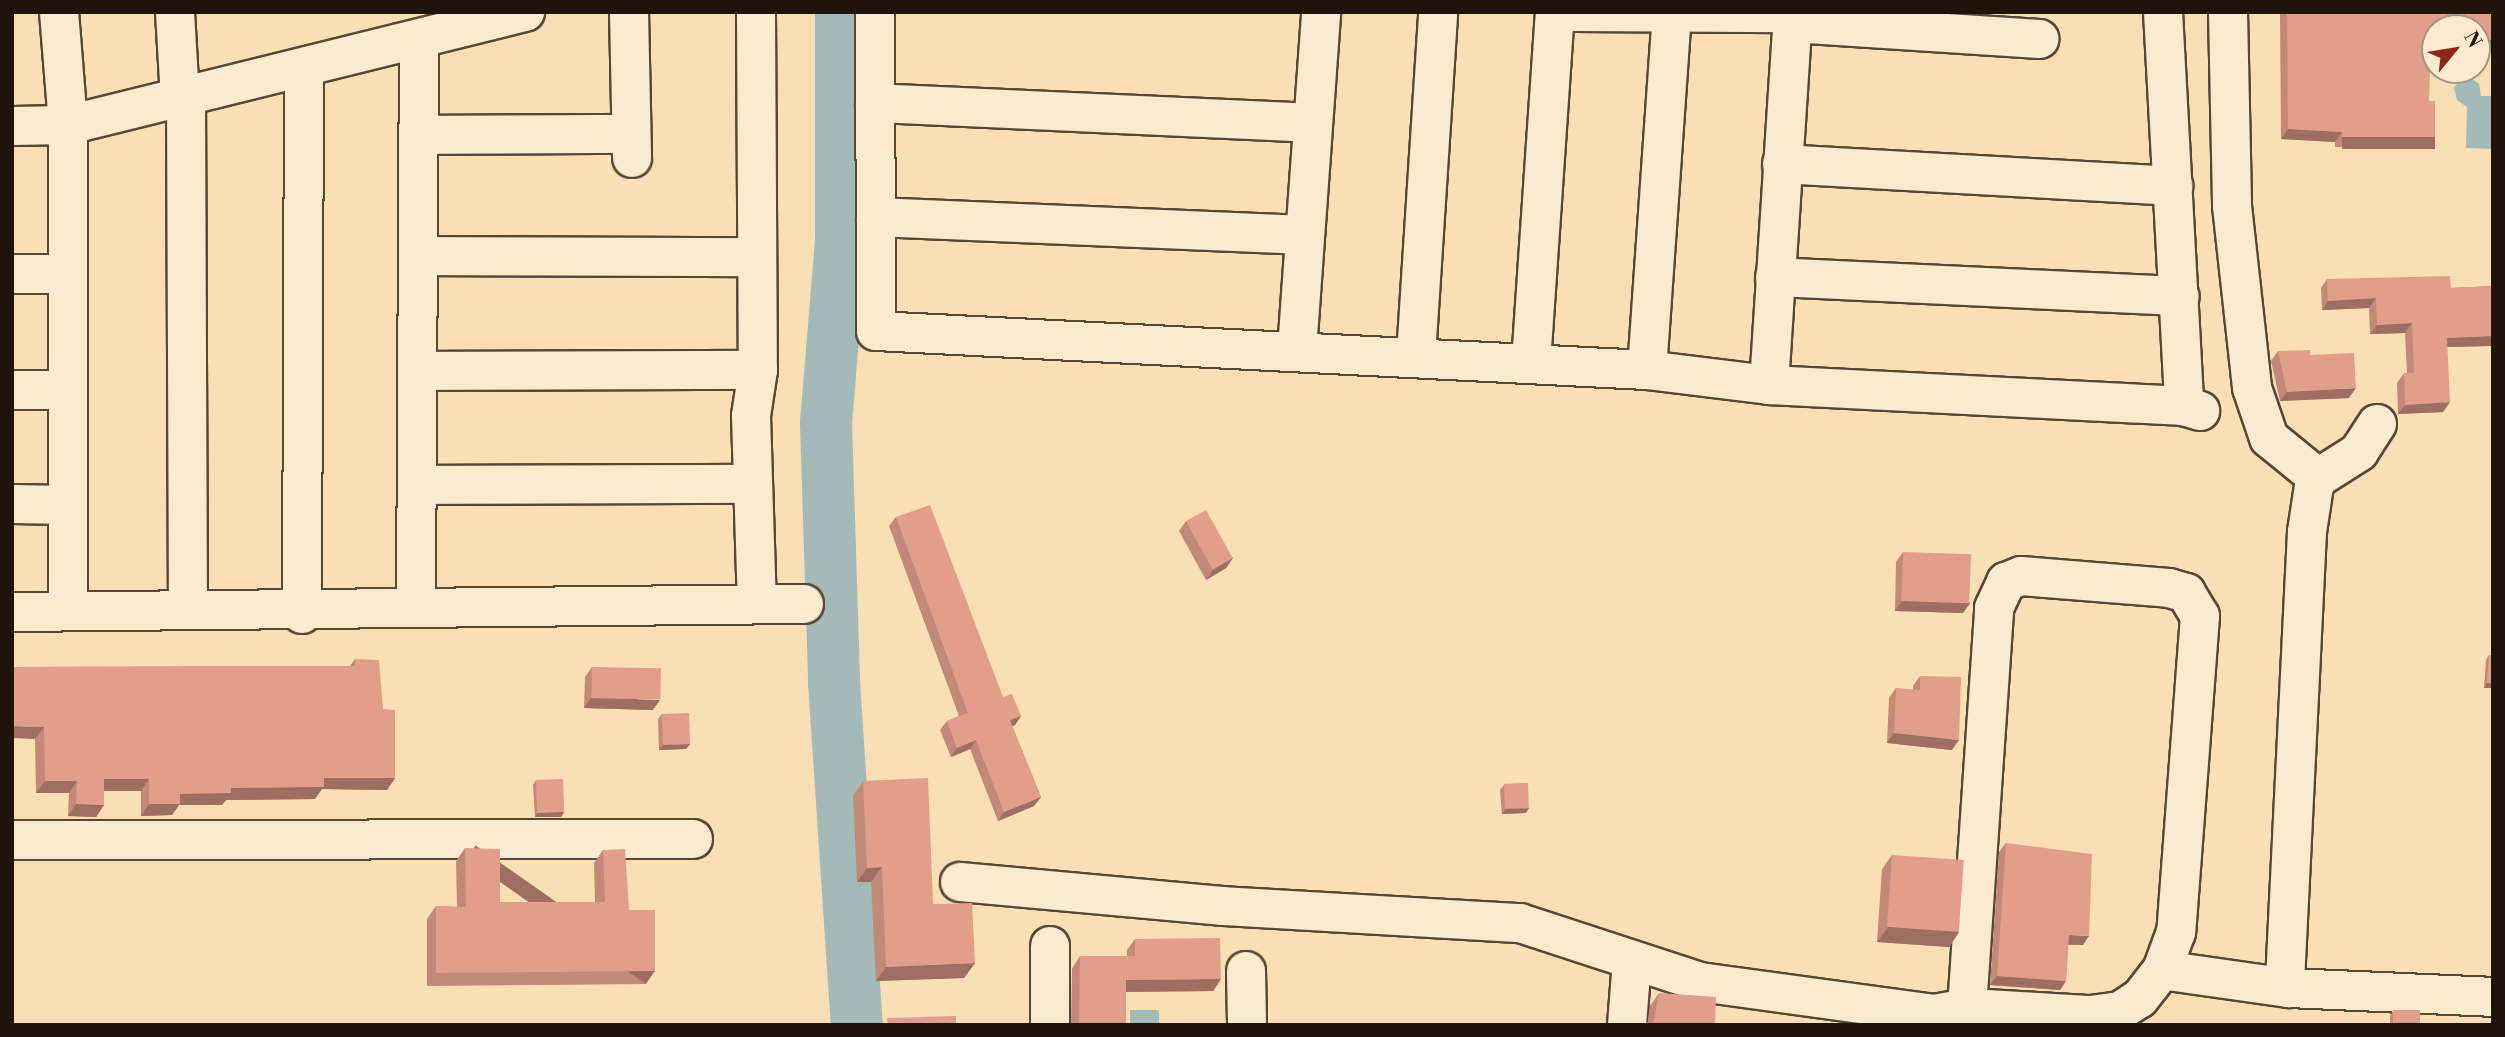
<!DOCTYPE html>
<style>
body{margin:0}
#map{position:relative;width:2505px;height:1037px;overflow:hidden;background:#fadfb4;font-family:"Libre Bodoni",serif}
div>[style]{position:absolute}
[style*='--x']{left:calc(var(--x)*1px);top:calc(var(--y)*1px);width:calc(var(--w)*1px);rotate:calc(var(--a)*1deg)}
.water>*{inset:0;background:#a2bab8;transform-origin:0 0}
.river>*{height:52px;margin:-26px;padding:0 26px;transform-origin:26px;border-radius:26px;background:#a2bab8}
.roads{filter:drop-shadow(2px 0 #564736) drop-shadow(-2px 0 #564736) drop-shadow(0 2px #564736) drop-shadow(0 -2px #564736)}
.minor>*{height:38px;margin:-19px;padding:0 19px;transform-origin:19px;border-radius:19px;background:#fceace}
.wall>*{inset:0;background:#c28978}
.shaded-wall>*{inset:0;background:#9e6f61;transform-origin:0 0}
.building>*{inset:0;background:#e19f8b;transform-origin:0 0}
span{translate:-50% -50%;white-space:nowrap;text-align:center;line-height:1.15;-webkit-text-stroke:5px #fceace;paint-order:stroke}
.frame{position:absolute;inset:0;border:14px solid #1f140c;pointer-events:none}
.north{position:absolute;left:2421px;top:14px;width:70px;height:70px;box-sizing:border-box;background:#fceace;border:2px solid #a49480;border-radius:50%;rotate:60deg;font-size:19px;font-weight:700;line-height:28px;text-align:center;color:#1f140c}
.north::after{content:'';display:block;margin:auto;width:24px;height:32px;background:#8f2418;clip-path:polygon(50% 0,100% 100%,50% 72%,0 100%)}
</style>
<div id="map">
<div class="water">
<i style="clip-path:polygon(2471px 78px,2479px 84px,2481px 96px,2493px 96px,2493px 149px,2466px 148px,2467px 107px,2457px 100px,2454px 88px,2460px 80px)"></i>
<i style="left:1130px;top:1010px;width:29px;height:15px"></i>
</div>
<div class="river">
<i style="--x:841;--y:12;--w:229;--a:90"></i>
<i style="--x:841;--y:241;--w:183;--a:94.7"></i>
<i style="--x:826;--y:423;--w:259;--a:88.2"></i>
<i style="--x:834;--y:682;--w:344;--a:86.2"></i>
</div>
<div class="roads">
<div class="minor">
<i style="--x:59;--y:12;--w:113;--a:85.4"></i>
<i style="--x:68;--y:125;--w:486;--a:90"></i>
<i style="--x:175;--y:12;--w:86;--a:86.7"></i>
<i style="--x:629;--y:12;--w:146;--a:88.8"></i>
<i style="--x:756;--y:12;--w:358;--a:89.7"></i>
<i style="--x:758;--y:370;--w:47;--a:98.7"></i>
<i style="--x:751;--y:416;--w:188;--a:88.2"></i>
<i style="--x:875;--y:12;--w:319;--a:89.8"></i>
<i style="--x:876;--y:331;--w:772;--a:2.9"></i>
<i style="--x:1647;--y:370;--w:123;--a:7"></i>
<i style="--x:1769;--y:385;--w:416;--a:2.9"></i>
<i style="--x:2184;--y:406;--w:17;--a:17"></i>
<i style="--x:1575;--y:12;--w:218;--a:0.3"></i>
<i style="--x:2163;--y:12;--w:395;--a:86.9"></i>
<i style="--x:2228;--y:12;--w:194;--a:88.8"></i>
<i style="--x:2232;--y:206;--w:183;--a:83.7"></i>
<i style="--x:2252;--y:388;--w:53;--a:71.2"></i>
<i style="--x:2269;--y:438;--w:63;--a:39.2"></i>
<i style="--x:1792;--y:23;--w:248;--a:3.7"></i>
<i style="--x:186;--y:96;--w:514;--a:89.78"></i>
<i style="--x:875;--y:103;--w:438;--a:2.6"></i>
<i style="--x:12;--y:126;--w:56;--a:-1"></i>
<i style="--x:68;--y:125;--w:471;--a:-13.9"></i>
<i style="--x:418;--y:135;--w:213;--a:-0.3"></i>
<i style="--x:1782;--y:164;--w:392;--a:3.2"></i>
<i style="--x:876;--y:217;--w:429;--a:2.4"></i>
<i style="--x:418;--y:256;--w:338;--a:0.2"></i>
<i style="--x:12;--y:274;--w:56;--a:0"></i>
<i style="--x:1775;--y:277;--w:405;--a:2.7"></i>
<i style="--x:1297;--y:350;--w:339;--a:-85.9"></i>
<i style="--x:1416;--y:356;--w:345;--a:-86.3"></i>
<i style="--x:1531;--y:363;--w:352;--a:-86.1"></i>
<i style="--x:1647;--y:370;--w:358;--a:-86"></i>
<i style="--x:417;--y:371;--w:341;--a:-0.2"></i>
<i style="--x:1769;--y:385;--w:374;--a:-86.3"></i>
<i style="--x:12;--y:390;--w:56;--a:0"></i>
<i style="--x:2377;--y:424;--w:33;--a:123"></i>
<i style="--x:2359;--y:452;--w:49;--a:147.6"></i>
<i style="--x:2318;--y:478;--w:9;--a:117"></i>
<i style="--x:2314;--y:486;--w:47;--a:98.7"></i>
<i style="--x:2307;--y:532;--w:447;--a:92.8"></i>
<i style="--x:2285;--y:978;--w:11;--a:68"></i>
<i style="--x:2289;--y:988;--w:204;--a:2.5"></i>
<i style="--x:417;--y:485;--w:335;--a:-0.2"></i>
<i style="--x:12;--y:504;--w:56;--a:1"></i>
<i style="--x:2021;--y:576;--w:148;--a:4.6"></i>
<i style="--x:2169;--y:588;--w:18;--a:16"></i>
<i style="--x:2186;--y:593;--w:27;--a:59"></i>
<i style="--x:2200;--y:616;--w:317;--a:94.3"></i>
<i style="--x:2176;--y:932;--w:40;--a:110.2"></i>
<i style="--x:2162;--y:970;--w:36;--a:128"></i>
<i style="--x:2140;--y:998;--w:24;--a:147"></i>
<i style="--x:2120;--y:1011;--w:30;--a:172"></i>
<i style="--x:2090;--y:1015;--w:123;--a:-176.7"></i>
<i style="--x:1967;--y:1008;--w:401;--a:-86.1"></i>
<i style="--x:1994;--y:608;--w:29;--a:-65"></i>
<i style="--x:2006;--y:582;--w:16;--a:-22"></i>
<i style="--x:416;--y:607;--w:566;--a:-89.7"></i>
<i style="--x:12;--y:612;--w:792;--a:-0.58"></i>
<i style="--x:302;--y:614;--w:545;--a:-89.79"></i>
<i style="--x:12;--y:840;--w:681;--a:-0.08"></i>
<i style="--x:960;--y:882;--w:263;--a:5.2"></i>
<i style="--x:1222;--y:906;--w:298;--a:3.3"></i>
<i style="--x:1520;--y:923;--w:189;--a:18.1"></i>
<i style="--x:1700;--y:982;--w:237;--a:7.8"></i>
<i style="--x:1935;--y:1014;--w:33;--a:-11"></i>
<i style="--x:1050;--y:946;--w:79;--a:90"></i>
<i style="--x:2162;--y:970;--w:128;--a:8.1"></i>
<i style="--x:1246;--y:971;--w:54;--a:88.9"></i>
<i style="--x:1627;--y:1025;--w:65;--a:-85.6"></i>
</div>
</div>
<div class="wall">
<i style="clip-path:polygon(2280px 12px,2493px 12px,2493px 50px,2477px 50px,2477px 28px,2435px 28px,2435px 49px,2430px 49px,2428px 147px,2335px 147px,2335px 142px,2281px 139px)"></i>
<i style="clip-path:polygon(2327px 279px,2451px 288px,2493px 286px,2493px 346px,2447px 347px,2443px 412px,2398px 414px,2397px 383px,2404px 373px,2407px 373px,2405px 333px,2370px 334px,2369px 308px,2322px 310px,2321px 288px)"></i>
<i style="clip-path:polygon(2278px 351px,2310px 355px,2349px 398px,2280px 401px,2271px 361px)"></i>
<i style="clip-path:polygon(896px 517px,1003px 697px,1021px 716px,1015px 725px,1012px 726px,1041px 797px,1034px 806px,998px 821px,970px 749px,951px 757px,940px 730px,947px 721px,959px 716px,889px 526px)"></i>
<i style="clip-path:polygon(1186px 521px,1233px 558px,1226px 568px,1206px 580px,1179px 531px)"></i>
<i style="clip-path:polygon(1903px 552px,1970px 603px,1963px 613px,1895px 611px,1896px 562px)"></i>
<i style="clip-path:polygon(2489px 655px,2493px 688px,2484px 688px,2486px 660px)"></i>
<i style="clip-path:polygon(355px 659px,383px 709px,395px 778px,387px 790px,322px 789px,315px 799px,226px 800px,222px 805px,179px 805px,172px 815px,141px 816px,141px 791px,104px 791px,104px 805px,96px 817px,68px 816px,69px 793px,36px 793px,35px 739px,12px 667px,350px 666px)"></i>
<i style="clip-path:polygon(592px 667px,653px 710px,584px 708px,585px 677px)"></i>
<i style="clip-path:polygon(1920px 676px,1952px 750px,1887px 743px,1889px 698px,1896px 688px,1913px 690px,1913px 686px)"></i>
<i style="clip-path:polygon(662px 714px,690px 744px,686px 749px,659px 750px,658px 719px)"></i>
<i style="clip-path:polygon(536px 780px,564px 812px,561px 817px,535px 817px,533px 785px)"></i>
<i style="clip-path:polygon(863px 781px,933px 904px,975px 963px,964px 978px,876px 981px,871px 882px,857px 882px,853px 796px)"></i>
<i style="clip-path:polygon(1504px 785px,1526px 813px,1502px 814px,1500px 790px)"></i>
<i style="clip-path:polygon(2006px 843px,2083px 945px,2068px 945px,2066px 981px,2060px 990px,1990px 985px,1999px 852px)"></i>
<i style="clip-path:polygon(465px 848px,500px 902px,595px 902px,594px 863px,603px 850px,629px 910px,646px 984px,427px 986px,427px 919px,436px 906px,457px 907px,456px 861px)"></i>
<i style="clip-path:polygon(1892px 855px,1959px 932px,1949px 947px,1877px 942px,1882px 869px)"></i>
<i style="clip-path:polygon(1135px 939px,1221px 979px,1213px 991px,1126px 992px,1126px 1025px,1071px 1025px,1072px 968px,1080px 956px,1127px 956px,1127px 950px)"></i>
<i style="clip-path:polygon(1659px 993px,1715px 1025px,1647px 1025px,1650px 1006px)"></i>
<i style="clip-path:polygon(2393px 1011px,2420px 1025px,2390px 1025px,2390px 1016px)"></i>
</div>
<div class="shaded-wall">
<i style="clip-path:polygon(2430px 39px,2435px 39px,2435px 49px,2423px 49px)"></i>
<i style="left:2477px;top:40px;width:16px;height:10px"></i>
<i style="clip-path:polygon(2288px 129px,2342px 132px,2335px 142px,2281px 139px)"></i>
<i style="left:2342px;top:137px;width:93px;height:12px"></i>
<i style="clip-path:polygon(2376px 298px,2369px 308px,2322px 310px,2328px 301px)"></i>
<i style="clip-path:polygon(2412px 323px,2405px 333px,2370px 334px,2377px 325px)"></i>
<i style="clip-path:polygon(2493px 336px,2493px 346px,2440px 347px,2447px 338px)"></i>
<i style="clip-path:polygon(2356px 388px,2349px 398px,2280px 401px,2287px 392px)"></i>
<i style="clip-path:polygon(2450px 402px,2443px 412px,2398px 414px,2405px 405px)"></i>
<i style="clip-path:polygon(1233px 558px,1226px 568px,1206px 580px,1213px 570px)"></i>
<i style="clip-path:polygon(1902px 601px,1970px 603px,1963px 613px,1895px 611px)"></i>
<i style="clip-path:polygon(2487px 683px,2493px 683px,2493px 688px,2484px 688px)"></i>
<i style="clip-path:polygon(591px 698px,660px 700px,653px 710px,584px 708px)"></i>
<i style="clip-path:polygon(1021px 716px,1015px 725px,1004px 729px,1010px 720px)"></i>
<i style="clip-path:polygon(12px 726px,44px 727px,35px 739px,12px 738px)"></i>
<i style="clip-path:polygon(1894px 733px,1959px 740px,1952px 750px,1887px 743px)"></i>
<i style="clip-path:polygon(976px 740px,970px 749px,951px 757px,957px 748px)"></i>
<i style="clip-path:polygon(690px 744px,686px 749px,659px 750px,663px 745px)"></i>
<i style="clip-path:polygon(324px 778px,395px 778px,387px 790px,322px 789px,315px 799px,226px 800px,222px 805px,179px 805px,172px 815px,141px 816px,149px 804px,180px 794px)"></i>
<i style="clip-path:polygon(104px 779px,149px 779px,141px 791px,96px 791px)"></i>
<i style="clip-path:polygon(45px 781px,77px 781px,69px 793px,36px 793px)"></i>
<i style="clip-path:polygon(1041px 797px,1034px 806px,998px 821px,1004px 812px)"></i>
<i style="clip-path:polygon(76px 804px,104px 805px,96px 817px,68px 816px)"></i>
<i style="clip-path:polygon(1529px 808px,1526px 813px,1502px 814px,1506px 809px)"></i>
<i style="clip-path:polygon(538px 812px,564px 812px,561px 817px,535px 817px)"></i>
<i style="clip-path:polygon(882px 867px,871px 882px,857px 882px,867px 868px)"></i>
<i style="clip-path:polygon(1888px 927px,1959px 932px,1949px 947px,1877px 942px)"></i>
<i style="clip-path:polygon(2069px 935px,2089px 936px,2083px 945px,2062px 944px)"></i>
<i style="clip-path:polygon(975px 963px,964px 978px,876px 981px,886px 967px)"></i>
<i style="left:655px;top:971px;width:16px;height:219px;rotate:125deg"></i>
<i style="clip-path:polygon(1997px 976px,2066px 981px,2060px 990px,1990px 985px)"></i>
<i style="clip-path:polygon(1221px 979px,1213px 991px,1118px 992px,1126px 980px)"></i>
</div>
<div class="building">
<i style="clip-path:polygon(2287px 12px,2493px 12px,2493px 40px,2477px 40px,2477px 28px,2435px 28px,2435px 39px,2430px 39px,2429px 101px,2435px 101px,2435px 137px,2342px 137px,2342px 132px,2288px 129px)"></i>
<i style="clip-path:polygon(2450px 276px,2451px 288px,2493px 286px,2493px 336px,2447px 338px,2450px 402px,2405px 405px,2404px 373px,2414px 373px,2412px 323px,2377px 325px,2376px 298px,2328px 301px,2327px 279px)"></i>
<i style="clip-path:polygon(2310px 350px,2310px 355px,2354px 353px,2356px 388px,2287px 392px,2278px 351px)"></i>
<i style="clip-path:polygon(930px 505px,1003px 697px,1012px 694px,1021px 716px,1010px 720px,1041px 797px,1004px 812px,976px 740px,957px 748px,947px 721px,968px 713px,896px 517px)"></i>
<i style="left:1206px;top:510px;width:55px;height:23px;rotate:61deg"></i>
<i style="left:1903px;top:552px;width:68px;height:49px;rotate:2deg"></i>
<i style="clip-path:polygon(2489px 655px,2493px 655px,2493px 683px,2487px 683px)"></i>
<i style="clip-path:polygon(355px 659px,379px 660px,383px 709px,395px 710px,395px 778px,324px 778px,324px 787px,231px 788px,231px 793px,180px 794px,180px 804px,149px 804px,149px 779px,104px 779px,104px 805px,76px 804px,77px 781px,45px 781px,44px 727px,12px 726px,12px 667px,355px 666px)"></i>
<i style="left:592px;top:667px;width:69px;height:31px;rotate:1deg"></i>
<i style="clip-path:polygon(1920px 676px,1961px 677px,1959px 740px,1894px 733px,1896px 688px,1920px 690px)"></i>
<i style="left:689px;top:713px;width:31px;height:27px;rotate:88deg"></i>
<i style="clip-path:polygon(928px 778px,933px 904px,972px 903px,975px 963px,886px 967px,882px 867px,867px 868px,863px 781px)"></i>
<i style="left:563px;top:779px;width:33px;height:27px;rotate:88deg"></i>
<i style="left:1528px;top:783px;width:25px;height:24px;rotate:88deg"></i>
<i style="clip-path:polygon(2006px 843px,2092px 854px,2089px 936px,2069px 935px,2066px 981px,1997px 976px)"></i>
<i style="clip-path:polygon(465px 848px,500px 849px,500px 902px,605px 902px,603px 850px,625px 849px,629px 910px,655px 910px,655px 971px,436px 973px,436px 906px,466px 907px)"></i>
<i style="left:1892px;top:855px;width:72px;height:72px;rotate:4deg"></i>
<i style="clip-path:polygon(1220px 938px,1221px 979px,1126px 980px,1126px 1025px,1079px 1025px,1080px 956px,1135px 956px,1135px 939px)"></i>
<i style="clip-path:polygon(1659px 993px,1716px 997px,1715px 1025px,1653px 1025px)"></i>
<i style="left:2420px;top:1010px;width:15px;height:27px;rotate:90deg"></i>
<i style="clip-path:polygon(956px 1016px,956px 1025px,888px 1025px,887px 1018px)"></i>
</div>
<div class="frame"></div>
<div class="north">N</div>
</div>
